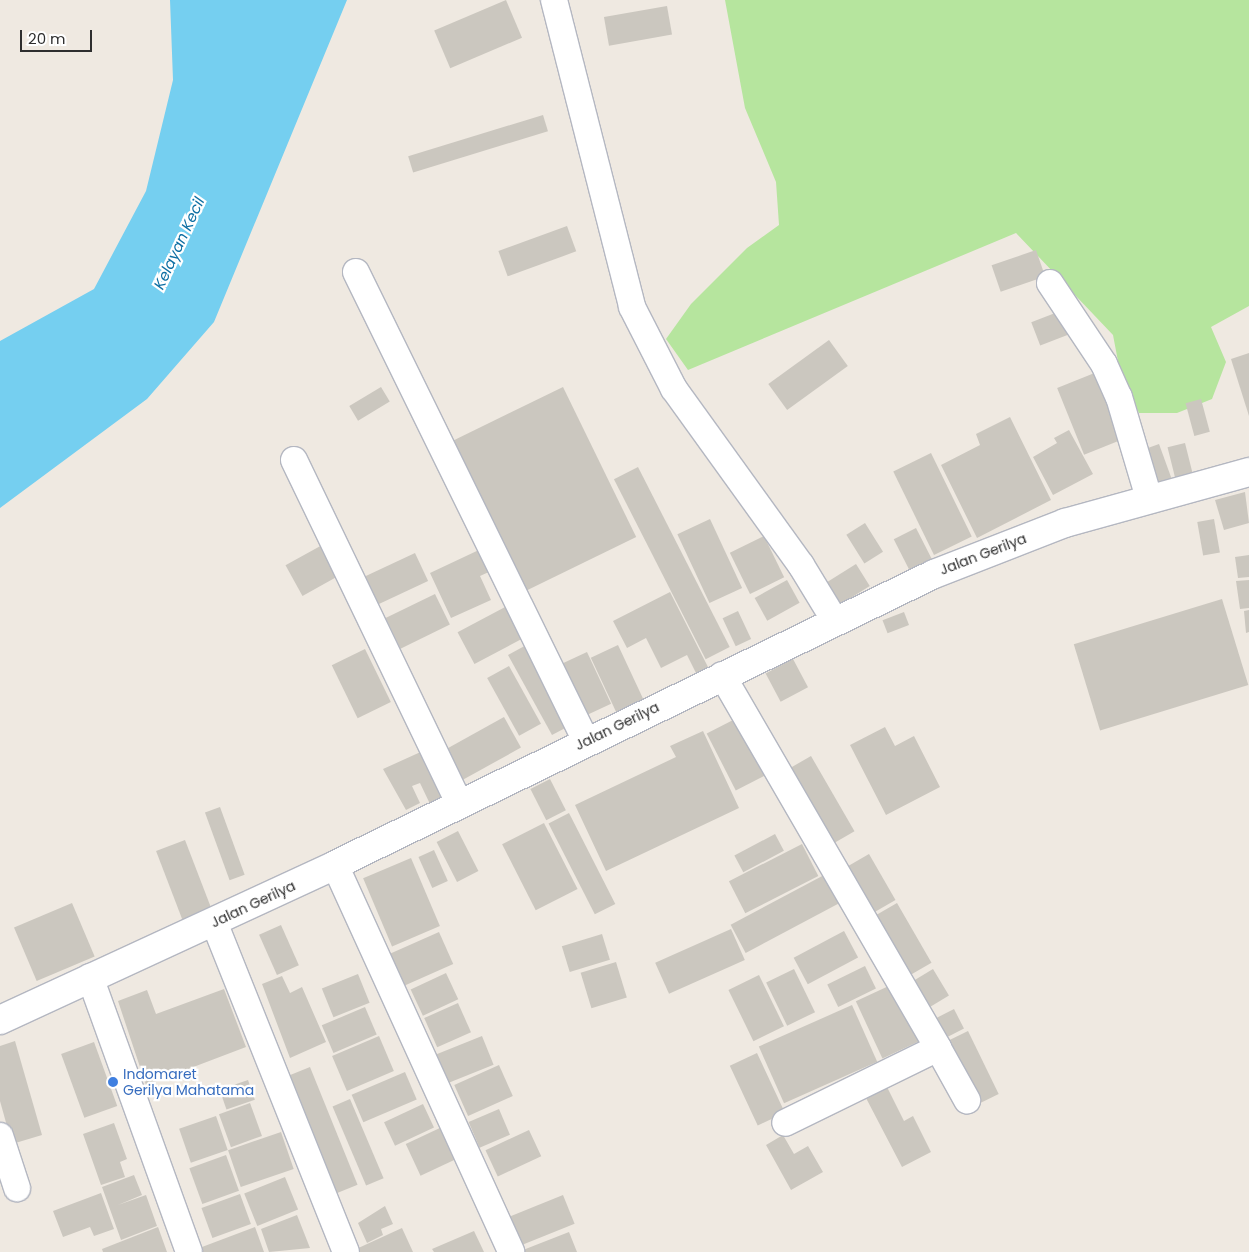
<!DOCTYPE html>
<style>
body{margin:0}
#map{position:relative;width:1249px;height:1252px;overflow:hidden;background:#efe9e1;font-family:Poppins,sans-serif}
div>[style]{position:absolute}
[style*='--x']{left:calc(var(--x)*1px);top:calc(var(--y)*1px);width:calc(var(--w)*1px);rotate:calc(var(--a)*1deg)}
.green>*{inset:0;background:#b6e59e}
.water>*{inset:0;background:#75cff0}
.building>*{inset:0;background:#cbc7bf;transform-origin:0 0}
.roads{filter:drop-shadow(1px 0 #b4b7c1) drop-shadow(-1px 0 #b4b7c1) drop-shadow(0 1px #b4b7c1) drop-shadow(0 -1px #b4b7c1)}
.minor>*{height:26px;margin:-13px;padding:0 13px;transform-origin:13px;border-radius:13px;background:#fff}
.tertiary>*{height:28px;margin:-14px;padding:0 14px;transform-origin:14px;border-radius:14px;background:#fff}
.dots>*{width:14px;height:14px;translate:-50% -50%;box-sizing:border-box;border:2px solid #fff;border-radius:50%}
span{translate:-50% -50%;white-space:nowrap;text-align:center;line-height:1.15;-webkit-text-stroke:4.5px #fff;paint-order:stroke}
.street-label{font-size:14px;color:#2e2e2e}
.shop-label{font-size:14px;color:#366cbe}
.left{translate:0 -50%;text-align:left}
.water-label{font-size:15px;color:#0d6fa3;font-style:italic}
.scale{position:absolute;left:20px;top:30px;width:72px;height:22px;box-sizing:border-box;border:2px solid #2e2e2e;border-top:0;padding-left:6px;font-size:15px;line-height:18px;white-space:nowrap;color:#2e2e2e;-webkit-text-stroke:4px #fff;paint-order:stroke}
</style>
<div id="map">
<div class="green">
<i style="clip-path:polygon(725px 0,1249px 0,1249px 306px,1211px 327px,1226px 362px,1212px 399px,1177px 413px,1139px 413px,1121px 377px,1113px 335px,1016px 233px,688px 370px,666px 339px,691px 304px,747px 248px,779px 225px,776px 182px,745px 108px)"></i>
</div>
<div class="water">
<i style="clip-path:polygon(170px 0,347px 0,214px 322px,147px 399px,0 508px,0 341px,94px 289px,146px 191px,173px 80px)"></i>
</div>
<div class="building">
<i style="left:506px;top:0;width:41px;height:78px;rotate:67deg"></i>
<i style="left:667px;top:6px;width:29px;height:64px;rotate:80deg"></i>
<i style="left:543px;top:115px;width:17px;height:141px;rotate:73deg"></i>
<i style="left:567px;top:226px;width:27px;height:73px;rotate:70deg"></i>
<i style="left:1036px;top:250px;width:28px;height:47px;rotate:71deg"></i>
<i style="left:1063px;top:310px;width:25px;height:34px;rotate:69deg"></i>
<i style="left:829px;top:340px;width:32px;height:75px;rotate:54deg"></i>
<i style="clip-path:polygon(1249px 353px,1249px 416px,1231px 359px)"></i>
<i style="left:1097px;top:372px;width:72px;height:43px;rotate:68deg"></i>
<i style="left:381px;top:387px;width:17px;height:37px;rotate:59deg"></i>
<i style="left:563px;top:387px;width:167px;height:122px;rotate:64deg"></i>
<i style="left:1201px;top:399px;width:34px;height:16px;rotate:75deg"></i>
<i style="clip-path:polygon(1010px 417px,1051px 500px,977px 538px,941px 465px,980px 445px,976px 434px)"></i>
<i style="clip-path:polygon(1069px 430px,1093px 474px,1053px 495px,1033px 457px,1057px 443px,1054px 438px)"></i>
<i style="left:1185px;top:443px;width:32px;height:18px;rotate:76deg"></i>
<i style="left:1159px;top:444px;width:38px;height:17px;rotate:70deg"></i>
<i style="left:931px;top:453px;width:93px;height:42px;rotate:64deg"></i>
<i style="left:638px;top:467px;width:202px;height:27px;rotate:63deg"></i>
<i style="clip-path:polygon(1245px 492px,1249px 523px,1224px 530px,1215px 500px)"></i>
<i style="left:710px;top:519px;width:76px;height:36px;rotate:65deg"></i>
<i style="left:1214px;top:519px;width:34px;height:17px;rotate:80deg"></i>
<i style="left:865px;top:523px;width:34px;height:22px;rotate:58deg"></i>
<i style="left:916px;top:528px;width:37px;height:25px;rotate:63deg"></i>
<i style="left:764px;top:536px;width:46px;height:38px;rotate:64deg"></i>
<i style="left:324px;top:544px;width:35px;height:44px;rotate:61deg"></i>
<i style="clip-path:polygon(481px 549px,491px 571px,480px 576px,491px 600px,451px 618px,430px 573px)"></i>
<i style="left:415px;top:553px;width:31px;height:56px;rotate:65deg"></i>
<i style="clip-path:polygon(1249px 555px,1249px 577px,1238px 578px,1235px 557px)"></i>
<i style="left:856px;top:564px;width:26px;height:40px;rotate:58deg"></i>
<i style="left:787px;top:580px;width:26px;height:37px;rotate:61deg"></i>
<i style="clip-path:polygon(1249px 580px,1249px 608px,1240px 609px,1236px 581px)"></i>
<i style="clip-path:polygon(670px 592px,708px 667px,696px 673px,687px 655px,661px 668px,646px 638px,627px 648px,613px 621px)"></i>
<i style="left:435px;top:594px;width:34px;height:55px;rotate:64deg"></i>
<i style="left:1222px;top:599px;width:90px;height:155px;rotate:73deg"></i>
<i style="left:507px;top:606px;width:36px;height:56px;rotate:62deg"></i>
<i style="clip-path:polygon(1249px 610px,1249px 632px,1246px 633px,1244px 611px)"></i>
<i style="left:738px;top:611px;width:31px;height:17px;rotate:65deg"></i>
<i style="left:904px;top:612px;width:14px;height:23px;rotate:69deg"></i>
<i style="clip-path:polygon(530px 643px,571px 725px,552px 735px,508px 655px)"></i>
<i style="left:618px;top:645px;width:63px;height:30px;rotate:65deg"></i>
<i style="left:365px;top:649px;width:59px;height:37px;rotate:64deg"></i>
<i style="left:587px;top:652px;width:57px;height:32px;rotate:65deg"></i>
<i style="left:793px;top:659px;width:32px;height:31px;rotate:62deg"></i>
<i style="left:509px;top:666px;width:66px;height:25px;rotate:61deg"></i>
<i style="left:504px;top:717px;width:35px;height:70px;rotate:61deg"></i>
<i style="left:737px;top:718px;width:64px;height:34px;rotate:63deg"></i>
<i style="clip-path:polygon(885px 727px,895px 746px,914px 736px,940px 787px,886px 815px,850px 745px)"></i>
<i style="clip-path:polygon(703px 731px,739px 808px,606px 871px,575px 805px,676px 757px,670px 746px)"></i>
<i style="clip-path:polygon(425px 750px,447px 796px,430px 804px,420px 783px,412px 786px,420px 803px,406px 810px,383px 769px)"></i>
<i style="left:811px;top:756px;width:87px;height:29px;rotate:60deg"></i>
<i style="left:550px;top:779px;width:35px;height:22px;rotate:63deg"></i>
<i style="left:220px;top:807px;width:72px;height:16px;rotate:70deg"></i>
<i style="left:569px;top:813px;width:102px;height:23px;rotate:63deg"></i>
<i style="left:544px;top:823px;width:74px;height:47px;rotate:63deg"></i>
<i style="left:458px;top:831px;width:45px;height:24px;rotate:63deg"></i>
<i style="left:775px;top:834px;width:19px;height:46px;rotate:62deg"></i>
<i style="left:185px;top:840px;width:74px;height:31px;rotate:69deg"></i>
<i style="left:802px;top:844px;width:36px;height:82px;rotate:63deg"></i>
<i style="left:434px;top:850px;width:34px;height:17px;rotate:66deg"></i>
<i style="left:869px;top:854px;width:53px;height:29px;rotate:60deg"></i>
<i style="left:411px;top:858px;width:74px;height:52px;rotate:67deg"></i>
<i style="left:826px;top:874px;width:32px;height:108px;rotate:62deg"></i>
<i style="left:72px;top:903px;width:58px;height:63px;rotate:67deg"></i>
<i style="left:897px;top:903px;width:69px;height:25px;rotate:60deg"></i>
<i style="left:281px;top:925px;width:44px;height:24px;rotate:66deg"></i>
<i style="left:731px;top:929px;width:34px;height:83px;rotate:66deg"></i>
<i style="left:844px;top:931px;width:30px;height:57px;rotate:62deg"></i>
<i style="left:439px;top:932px;width:35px;height:58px;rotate:66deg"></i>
<i style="left:602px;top:934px;width:27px;height:42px;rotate:73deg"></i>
<i style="left:616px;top:962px;width:37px;height:37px;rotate:73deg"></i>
<i style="left:865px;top:966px;width:25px;height:42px;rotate:64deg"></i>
<i style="left:794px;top:969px;width:48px;height:31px;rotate:64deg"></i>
<i style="left:933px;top:969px;width:31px;height:29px;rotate:59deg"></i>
<i style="left:446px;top:973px;width:29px;height:39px;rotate:65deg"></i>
<i style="left:358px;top:974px;width:31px;height:39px;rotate:68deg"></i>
<i style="left:759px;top:975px;width:57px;height:34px;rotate:64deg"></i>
<i style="clip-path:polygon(282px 976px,290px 993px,302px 987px,326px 1042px,290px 1058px,262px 984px)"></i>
<i style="left:893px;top:984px;width:63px;height:41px;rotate:65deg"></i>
<i style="clip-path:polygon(224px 989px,246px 1047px,146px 1085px,118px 1001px,147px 990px,156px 1014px)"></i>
<i style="left:458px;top:1003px;width:32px;height:37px;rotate:66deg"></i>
<i style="left:852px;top:1005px;width:62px;height:102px;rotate:66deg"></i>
<i style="left:365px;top:1007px;width:30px;height:47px;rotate:67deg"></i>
<i style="left:954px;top:1009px;width:22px;height:23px;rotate:63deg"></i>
<i style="left:968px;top:1031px;width:70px;height:29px;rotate:64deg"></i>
<i style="left:379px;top:1036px;width:38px;height:51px;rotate:67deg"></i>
<i style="left:482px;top:1036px;width:31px;height:49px;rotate:68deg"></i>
<i style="clip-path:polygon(15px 1041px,42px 1135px,12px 1144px,0 1101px,0 1046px)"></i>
<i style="left:94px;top:1042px;width:68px;height:35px;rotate:70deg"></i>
<i style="left:757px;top:1053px;width:66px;height:30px;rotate:65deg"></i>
<i style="left:499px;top:1065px;width:34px;height:49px;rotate:66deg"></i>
<i style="left:310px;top:1067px;width:127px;height:24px;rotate:68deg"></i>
<i style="left:405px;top:1072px;width:30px;height:58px;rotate:67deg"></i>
<i style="left:248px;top:1080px;width:21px;height:30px;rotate:71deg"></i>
<i style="clip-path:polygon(887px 1087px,904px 1121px,913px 1116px,931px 1152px,902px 1167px,866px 1098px)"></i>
<i style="left:350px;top:1099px;width:86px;height:19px;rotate:67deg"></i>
<i style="left:250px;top:1103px;width:35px;height:33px;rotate:70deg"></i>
<i style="left:423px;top:1104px;width:26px;height:43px;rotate:65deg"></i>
<i style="left:499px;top:1109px;width:28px;height:33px;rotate:67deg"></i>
<i style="left:216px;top:1116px;width:36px;height:39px;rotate:71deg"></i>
<i style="clip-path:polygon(114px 1123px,127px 1159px,120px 1162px,125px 1177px,101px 1185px,83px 1134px)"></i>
<i style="left:442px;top:1127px;width:35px;height:40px;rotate:65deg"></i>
<i style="left:529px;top:1130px;width:29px;height:48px;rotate:65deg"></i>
<i style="left:281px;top:1132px;width:39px;height:56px;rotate:71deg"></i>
<i style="clip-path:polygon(783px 1135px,794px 1154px,808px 1146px,823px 1172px,791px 1190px,766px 1145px)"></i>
<i style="left:226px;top:1155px;width:38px;height:39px;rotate:70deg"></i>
<i style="clip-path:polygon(134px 1175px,142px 1195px,118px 1205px,146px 1195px,157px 1226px,121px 1240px,102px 1187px)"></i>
<i style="left:285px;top:1177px;width:35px;height:44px;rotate:68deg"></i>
<i style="clip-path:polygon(101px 1193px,114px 1229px,94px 1236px,90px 1227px,63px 1237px,53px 1211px)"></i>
<i style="left:240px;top:1194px;width:32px;height:41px;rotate:70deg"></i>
<i style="left:563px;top:1195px;width:31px;height:65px;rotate:68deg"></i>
<i style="clip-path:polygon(385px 1206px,393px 1224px,381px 1229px,383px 1235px,367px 1243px,358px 1223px)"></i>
<i style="clip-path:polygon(297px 1215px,310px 1248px,269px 1252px,261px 1229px)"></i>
<i style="clip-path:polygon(158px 1227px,167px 1252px,103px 1252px,102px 1249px)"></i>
<i style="clip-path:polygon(255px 1227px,264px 1252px,203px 1252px,202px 1247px)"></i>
<i style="clip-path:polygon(402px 1228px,413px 1252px,354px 1252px,354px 1250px)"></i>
<i style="clip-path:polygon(474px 1231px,484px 1252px,434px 1252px,432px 1249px)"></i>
<i style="clip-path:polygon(569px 1232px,577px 1252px,524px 1252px,523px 1250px)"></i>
</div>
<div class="roads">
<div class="minor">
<i style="--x:554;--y:0;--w:317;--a:75.7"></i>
<i style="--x:632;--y:307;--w:92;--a:62.9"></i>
<i style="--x:674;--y:389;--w:217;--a:54.2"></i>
<i style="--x:801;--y:565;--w:66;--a:58.7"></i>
<i style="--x:356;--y:272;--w:522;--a:63.88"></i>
<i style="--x:1050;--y:283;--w:97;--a:56.3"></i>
<i style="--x:1104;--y:364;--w:36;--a:66"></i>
<i style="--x:1119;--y:397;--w:105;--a:73.5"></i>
<i style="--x:294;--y:460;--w:381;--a:64.3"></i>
<i style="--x:722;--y:675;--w:431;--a:59.9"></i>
<i style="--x:938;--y:1048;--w:170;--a:153.9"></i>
<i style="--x:335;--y:865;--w:425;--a:65.5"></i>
<i style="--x:214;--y:922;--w:355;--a:68.2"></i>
<i style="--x:90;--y:977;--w:292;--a:70.2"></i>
<i style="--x:938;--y:1048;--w:60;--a:60.9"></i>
<i style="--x:0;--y:1136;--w:55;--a:71.9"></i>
</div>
<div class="tertiary">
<i style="--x:0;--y:1020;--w:369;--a:-24.8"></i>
<i style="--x:335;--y:865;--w:666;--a:-25.91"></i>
<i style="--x:934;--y:574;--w:141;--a:-21.3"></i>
<i style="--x:1065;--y:523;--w:191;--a:-15.5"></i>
</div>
</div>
<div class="dots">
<i style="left:113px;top:1082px;background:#3f7fe0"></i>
</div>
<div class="street-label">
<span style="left:983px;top:554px;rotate:-21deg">Jalan Gerilya</span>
<span style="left:617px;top:726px;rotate:-26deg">Jalan Gerilya</span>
<span style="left:253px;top:904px;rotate:-25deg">Jalan Gerilya</span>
</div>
<div class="shop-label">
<span class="left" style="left:123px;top:1082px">Indomaret<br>Gerilya Mahatama</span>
</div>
<div class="water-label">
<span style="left:179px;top:243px;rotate:-65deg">Kelayan Kecil</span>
</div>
<div class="scale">20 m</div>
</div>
